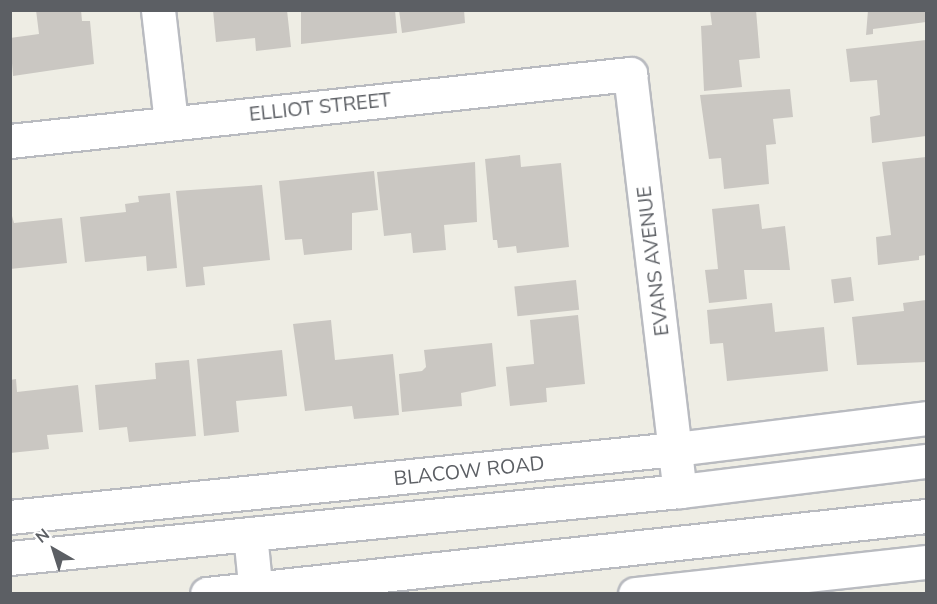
<!DOCTYPE html>
<style>
body{margin:0}
#map{position:relative;width:937px;height:604px;overflow:hidden;background:#eeede4;font-family:"Nunito Sans",sans-serif}
div>[style]{position:absolute}
[style*='--x']{left:calc(var(--x)*1px);top:calc(var(--y)*1px);width:calc(var(--w)*1px);rotate:calc(var(--a)*1deg)}
.building>*{inset:0;background:#cac7c2;transform-origin:0 0}
.roads{filter:drop-shadow(2px 0 #b9bbc0) drop-shadow(-2px 0 #b9bbc0) drop-shadow(0 2px #b9bbc0) drop-shadow(0 -2px #b9bbc0)}
.minor>*{height:33px;margin:-16.5px;padding:0 16.5px;transform-origin:16.5px;border-radius:16.5px;background:#fff}
.secondary>*{height:33px;margin:-16.5px;padding:0 16.5px;transform-origin:16.5px;border-radius:16.5px;background:#fff}
span{translate:-50% -50%;white-space:nowrap;text-align:center;line-height:1.15;-webkit-text-stroke:5px #fff;paint-order:stroke}
.street-label{font-size:20px;color:#5c5f64}
.frame{position:absolute;inset:0;border:12px solid #5c5f64;pointer-events:none}
.north{position:absolute;left:24px;top:520px;width:60px;height:60px;-webkit-text-stroke:4px #fff;paint-order:stroke;rotate:321deg;font-size:16px;font-weight:700;line-height:24px;text-align:center;color:#5c5f64}
.north::after{content:'';display:block;margin:auto;width:21px;height:27px;background:#5c5f64;clip-path:polygon(50% 0,100% 100%,50% 72%,0 100%)}
</style>
<div id="map">
<div class="building">
<i style="clip-path:polygon(36px 10px,81px 10px,82px 21px,90px 21px,94px 64px,13px 76px,10px 38px,39px 34px)"></i>
<i style="clip-path:polygon(213px 10px,287px 10px,291px 47px,256px 51px,255px 38px,216px 42px)"></i>
<i style="clip-path:polygon(301px 10px,395px 10px,397px 33px,301px 44px)"></i>
<i style="clip-path:polygon(399px 10px,464px 10px,465px 23px,402px 33px)"></i>
<i style="clip-path:polygon(710px 10px,756px 10px,760px 58px,739px 60px,742px 87px,704px 91px,701px 26px,712px 25px)"></i>
<i style="clip-path:polygon(868px 10px,926px 10px,926px 22px,873px 29px,873px 34px,866px 35px)"></i>
<i style="clip-path:polygon(926px 40px,926px 136px,872px 143px,870px 117px,880px 115px,877px 80px,850px 82px,846px 49px)"></i>
<i style="clip-path:polygon(790px 89px,793px 117px,773px 119px,776px 144px,766px 145px,769px 184px,724px 189px,721px 158px,709px 159px,700px 95px)"></i>
<i style="clip-path:polygon(520px 155px,521px 167px,561px 163px,569px 247px,517px 253px,516px 246px,498px 248px,497px 240px,493px 240px,485px 159px)"></i>
<i style="clip-path:polygon(926px 157px,926px 255px,919px 256px,919px 260px,878px 265px,876px 237px,891px 235px,882px 162px)"></i>
<i style="clip-path:polygon(475px 162px,477px 222px,444px 225px,446px 250px,413px 253px,411px 233px,384px 236px,377px 172px)"></i>
<i style="clip-path:polygon(374px 171px,378px 210px,352px 213px,352px 250px,304px 255px,302px 239px,285px 240px,279px 181px)"></i>
<i style="clip-path:polygon(262px 185px,270px 260px,203px 267px,205px 285px,186px 287px,176px 191px)"></i>
<i style="clip-path:polygon(170px 193px,177px 268px,147px 271px,146px 256px,85px 262px,80px 217px,126px 212px,125px 204px,139px 202px,138px 196px)"></i>
<i style="clip-path:polygon(759px 204px,762px 229px,785px 226px,790px 270px,744px 270px,747px 299px,709px 303px,705px 270px,718px 269px,712px 209px)"></i>
<i style="clip-path:polygon(10px 209px,14px 223px,62px 218px,67px 263px,10px 269px)"></i>
<i style="left:851px;top:277px;width:24px;height:20px;rotate:83deg"></i>
<i style="left:576px;top:280px;width:30px;height:62px;rotate:84deg"></i>
<i style="clip-path:polygon(926px 300px,926px 362px,857px 365px,852px 317px,904px 311px,903px 303px)"></i>
<i style="clip-path:polygon(772px 303px,775px 332px,824px 327px,828px 371px,727px 381px,723px 343px,710px 344px,707px 310px)"></i>
<i style="clip-path:polygon(578px 315px,585px 384px,546px 388px,547px 402px,510px 406px,506px 367px,534px 364px,530px 320px)"></i>
<i style="clip-path:polygon(331px 320px,335px 360px,393px 354px,399px 415px,354px 419px,352px 406px,305px 411px,293px 324px)"></i>
<i style="clip-path:polygon(492px 343px,496px 386px,461px 393px,462px 406px,402px 412px,399px 374px,422px 371px,426px 367px,424px 350px)"></i>
<i style="clip-path:polygon(282px 350px,287px 396px,236px 401px,239px 432px,204px 436px,197px 359px)"></i>
<i style="clip-path:polygon(189px 360px,196px 436px,129px 442px,127px 427px,99px 430px,95px 385px,156px 379px,155px 363px)"></i>
<i style="clip-path:polygon(16px 379px,17px 392px,78px 385px,83px 432px,47px 435px,49px 449px,10px 453px,10px 380px)"></i>
</div>
<div class="roads">
<div class="minor">
<i style="--x:158;--y:10;--w:113;--a:83.4"></i>
<i style="--x:10;--y:141;--w:624;--a:-6.17"></i>
<i style="--x:630;--y:74;--w:420;--a:83.2"></i>
<i style="--x:10;--y:517;--w:668;--a:-5.84"></i>
<i style="--x:675;--y:449;--w:253;--a:-7"></i>
<i style="--x:250;--y:534;--w:60;--a:84.3"></i>
<i style="--x:635;--y:594;--w:293;--a:-6.3"></i>
</div>
<div class="secondary">
<i style="--x:10;--y:558;--w:673;--a:-5.71"></i>
<i style="--x:680;--y:491;--w:248;--a:-7"></i>
<i style="--x:207;--y:594;--w:723;--a:-6.19"></i>
</div>
</div>
<div class="street-label">
<span style="left:320px;top:107px;rotate:-6deg">ELLIOT STREET</span>
<span style="left:653px;top:261px;rotate:-97deg">EVANS AVENUE</span>
<span style="left:469px;top:471px;rotate:-6deg">BLACOW ROAD</span>
</div>
<div class="frame"></div>
<div class="north">N</div>
</div>
